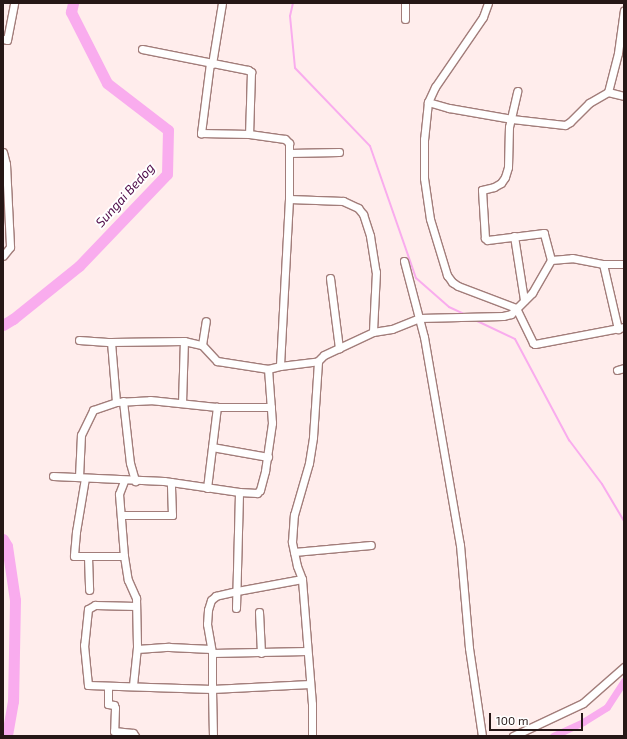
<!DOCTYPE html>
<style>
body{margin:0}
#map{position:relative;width:627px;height:739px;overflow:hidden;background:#ffedec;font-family:"Exo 2",sans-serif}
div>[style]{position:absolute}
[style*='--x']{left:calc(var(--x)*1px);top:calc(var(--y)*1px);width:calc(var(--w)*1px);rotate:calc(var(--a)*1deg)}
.stream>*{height:2px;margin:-1px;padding:0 1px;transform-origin:1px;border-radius:1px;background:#f9acee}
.canal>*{height:7px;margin:-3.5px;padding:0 3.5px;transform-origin:3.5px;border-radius:3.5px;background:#f9acee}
.river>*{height:11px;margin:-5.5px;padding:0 5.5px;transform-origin:5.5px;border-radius:5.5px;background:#f9acee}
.roads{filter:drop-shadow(1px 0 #a27d7a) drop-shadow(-1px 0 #a27d7a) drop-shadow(0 1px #a27d7a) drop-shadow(0 -1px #a27d7a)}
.minor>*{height:7px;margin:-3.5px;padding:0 3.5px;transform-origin:3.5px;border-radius:3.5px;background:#fff}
span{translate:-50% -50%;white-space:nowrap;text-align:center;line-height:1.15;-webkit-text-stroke:4px #fff;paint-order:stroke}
.water-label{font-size:13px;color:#510e4b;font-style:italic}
.frame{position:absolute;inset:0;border:4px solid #261716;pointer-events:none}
.scale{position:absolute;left:489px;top:713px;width:94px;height:18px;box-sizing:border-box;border:2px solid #261716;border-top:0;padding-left:5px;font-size:12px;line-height:14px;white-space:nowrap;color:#261716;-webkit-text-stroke:3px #fff;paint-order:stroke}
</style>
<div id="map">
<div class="stream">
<i style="--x:293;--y:3;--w:13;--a:103"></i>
<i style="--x:290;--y:16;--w:52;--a:84.5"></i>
<i style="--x:295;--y:68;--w:108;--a:46.1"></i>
<i style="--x:370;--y:146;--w:140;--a:70.8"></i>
<i style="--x:416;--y:278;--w:44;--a:41.3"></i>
<i style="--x:449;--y:307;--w:17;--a:25"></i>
<i style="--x:475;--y:320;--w:44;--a:25.4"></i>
<i style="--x:515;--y:339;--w:115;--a:61.9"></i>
<i style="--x:569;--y:440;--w:55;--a:53.1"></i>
<i style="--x:602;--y:484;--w:43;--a:59.3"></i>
</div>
<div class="canal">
<i style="--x:553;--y:736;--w:33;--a:-25"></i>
<i style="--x:583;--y:722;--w:28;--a:-32"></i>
<i style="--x:607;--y:707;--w:31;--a:-57"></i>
</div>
<div class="river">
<i style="--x:3;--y:325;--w:12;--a:-31"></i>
<i style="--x:13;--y:319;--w:85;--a:-38.8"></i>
<i style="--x:79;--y:266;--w:127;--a:-46.3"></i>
<i style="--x:167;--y:174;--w:44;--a:-88.7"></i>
<i style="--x:168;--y:130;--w:77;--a:-142.4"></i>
<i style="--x:107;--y:83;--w:80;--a:-116.9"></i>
<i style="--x:71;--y:12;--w:9;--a:-77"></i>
<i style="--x:3;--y:539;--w:8;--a:60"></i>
<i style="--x:7;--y:546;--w:55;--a:81.6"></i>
<i style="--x:15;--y:600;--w:101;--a:91.1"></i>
<i style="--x:13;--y:701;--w:36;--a:100"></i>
</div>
<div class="roads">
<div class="minor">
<i style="--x:405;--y:3;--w:16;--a:90"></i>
<i style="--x:488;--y:3;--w:15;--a:110"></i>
<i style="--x:483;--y:17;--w:85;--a:124.4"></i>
<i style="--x:435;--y:87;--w:17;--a:115"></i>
<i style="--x:428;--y:102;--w:37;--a:96"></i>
<i style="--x:424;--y:139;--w:39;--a:90"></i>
<i style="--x:424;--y:178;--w:41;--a:81.7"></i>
<i style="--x:430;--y:219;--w:59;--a:73.1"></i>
<i style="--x:447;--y:275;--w:9;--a:54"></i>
<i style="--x:452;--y:282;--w:7;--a:34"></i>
<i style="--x:458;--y:286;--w:62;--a:20.8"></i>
<i style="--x:516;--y:308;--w:39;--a:64"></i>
<i style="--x:533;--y:343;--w:2;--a:27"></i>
<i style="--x:535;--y:344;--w:91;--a:-10.8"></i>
<i style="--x:3;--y:39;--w:4;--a:14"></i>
<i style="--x:7;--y:40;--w:38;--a:-79"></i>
<i style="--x:142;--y:49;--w:108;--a:11.2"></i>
<i style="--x:248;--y:70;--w:4;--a:34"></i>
<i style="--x:251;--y:72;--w:62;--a:91.8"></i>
<i style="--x:249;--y:134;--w:36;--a:8"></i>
<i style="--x:285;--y:139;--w:6;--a:45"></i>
<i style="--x:289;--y:143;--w:56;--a:90"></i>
<i style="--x:289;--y:199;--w:167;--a:93.1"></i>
<i style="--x:280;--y:366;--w:38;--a:-7"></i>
<i style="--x:210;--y:63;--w:71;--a:97.3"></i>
<i style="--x:201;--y:133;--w:48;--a:1.2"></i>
<i style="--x:212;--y:64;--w:62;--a:-80.7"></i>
<i style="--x:608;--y:92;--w:16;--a:14"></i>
<i style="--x:428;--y:102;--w:22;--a:16"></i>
<i style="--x:449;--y:108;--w:64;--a:9.9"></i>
<i style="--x:512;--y:119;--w:53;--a:6.5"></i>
<i style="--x:565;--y:125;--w:6;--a:-31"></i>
<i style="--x:570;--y:122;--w:27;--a:-45"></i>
<i style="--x:589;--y:103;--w:22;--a:-30"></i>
<i style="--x:608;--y:92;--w:40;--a:-75.6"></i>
<i style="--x:618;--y:53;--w:43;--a:-82.1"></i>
<i style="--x:3;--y:152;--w:12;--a:76"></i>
<i style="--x:6;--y:164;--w:83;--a:87.2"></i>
<i style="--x:10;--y:247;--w:11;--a:128"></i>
<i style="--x:289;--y:153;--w:50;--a:-1.1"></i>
<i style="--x:289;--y:199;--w:54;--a:2.1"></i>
<i style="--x:343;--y:201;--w:17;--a:25"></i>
<i style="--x:358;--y:208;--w:8;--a:50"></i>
<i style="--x:363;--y:214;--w:23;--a:72"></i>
<i style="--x:370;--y:236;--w:36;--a:81"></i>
<i style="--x:376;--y:272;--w:60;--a:92.9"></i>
<i style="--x:514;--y:236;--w:65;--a:81.1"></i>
<i style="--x:551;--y:260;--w:21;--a:-5"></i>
<i style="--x:572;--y:258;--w:32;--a:11"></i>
<i style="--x:603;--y:264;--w:21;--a:0"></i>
<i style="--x:404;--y:261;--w:79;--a:75.3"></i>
<i style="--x:424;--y:337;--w:211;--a:80.2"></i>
<i style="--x:460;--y:545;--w:103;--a:85"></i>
<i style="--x:469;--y:648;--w:89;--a:81.6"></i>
<i style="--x:603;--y:264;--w:67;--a:77"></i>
<i style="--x:330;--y:278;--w:71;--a:82.7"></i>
<i style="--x:79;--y:340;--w:32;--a:4"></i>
<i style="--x:111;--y:342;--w:73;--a:-0.8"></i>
<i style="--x:184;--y:341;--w:18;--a:13"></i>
<i style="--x:202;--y:345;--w:22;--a:47"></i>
<i style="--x:217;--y:361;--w:52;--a:8.9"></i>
<i style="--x:268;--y:369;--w:12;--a:-14"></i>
<i style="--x:111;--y:342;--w:60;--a:85.2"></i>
<i style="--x:202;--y:345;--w:24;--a:-81"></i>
<i style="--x:617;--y:370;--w:7;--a:-16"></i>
<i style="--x:123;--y:401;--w:62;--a:83.6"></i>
<i style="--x:130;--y:463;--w:19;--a:74"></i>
<i style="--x:182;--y:403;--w:62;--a:-88.2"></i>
<i style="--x:212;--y:447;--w:57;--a:10.1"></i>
<i style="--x:53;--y:476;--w:111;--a:2.6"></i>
<i style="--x:164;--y:481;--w:76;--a:8.3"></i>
<i style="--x:79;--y:477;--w:42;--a:-87.3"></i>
<i style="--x:81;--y:435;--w:28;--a:-64"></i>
<i style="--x:93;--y:410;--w:24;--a:-19"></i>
<i style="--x:116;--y:402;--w:34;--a:-3"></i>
<i style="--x:150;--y:400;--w:67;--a:6"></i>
<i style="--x:85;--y:478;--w:55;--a:99.5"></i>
<i style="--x:76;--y:532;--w:24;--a:95"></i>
<i style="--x:74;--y:556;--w:50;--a:0"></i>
<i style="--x:124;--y:481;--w:14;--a:111"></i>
<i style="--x:119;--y:494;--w:62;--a:85.4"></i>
<i style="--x:124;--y:556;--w:24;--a:81"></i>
<i style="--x:128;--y:580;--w:20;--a:66"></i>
<i style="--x:136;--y:598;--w:49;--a:88.8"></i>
<i style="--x:137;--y:647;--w:39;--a:96"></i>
<i style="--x:207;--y:488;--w:82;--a:-83"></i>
<i style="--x:217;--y:407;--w:54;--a:0"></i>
<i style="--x:121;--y:515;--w:51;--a:0"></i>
<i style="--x:172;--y:515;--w:33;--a:-92"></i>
<i style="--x:294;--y:552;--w:77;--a:-5.2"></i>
<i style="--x:88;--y:557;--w:33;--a:88"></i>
<i style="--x:302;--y:579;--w:66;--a:169.5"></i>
<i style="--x:237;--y:591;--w:22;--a:167"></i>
<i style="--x:216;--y:596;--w:6;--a:141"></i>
<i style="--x:211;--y:600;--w:10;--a:107"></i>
<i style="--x:208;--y:610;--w:14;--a:94"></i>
<i style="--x:207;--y:624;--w:29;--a:80"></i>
<i style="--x:212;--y:653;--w:36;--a:90"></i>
<i style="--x:212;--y:689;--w:98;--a:-2.9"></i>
<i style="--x:136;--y:606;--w:41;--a:-178.6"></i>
<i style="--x:95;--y:605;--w:8;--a:150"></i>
<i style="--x:88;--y:609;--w:36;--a:96"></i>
<i style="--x:84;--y:645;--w:40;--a:84.3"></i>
<i style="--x:88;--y:685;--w:124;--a:1.8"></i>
<i style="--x:212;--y:689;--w:47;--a:88.8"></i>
<i style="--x:236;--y:608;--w:116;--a:-88.5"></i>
<i style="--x:239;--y:492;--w:18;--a:3"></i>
<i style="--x:257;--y:493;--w:4;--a:-45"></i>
<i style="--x:260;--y:490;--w:20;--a:-75"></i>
<i style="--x:265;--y:471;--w:49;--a:-81.7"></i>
<i style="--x:272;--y:423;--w:54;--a:-94.2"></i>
<i style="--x:259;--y:612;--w:41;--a:87.2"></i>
<i style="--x:137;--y:649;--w:32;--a:-4"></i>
<i style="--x:169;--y:647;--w:42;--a:2.7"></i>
<i style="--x:212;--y:653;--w:95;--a:-1.2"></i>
<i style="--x:108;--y:686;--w:18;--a:90"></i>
<i style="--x:108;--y:704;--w:6;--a:9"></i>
<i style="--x:114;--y:705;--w:3;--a:72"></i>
<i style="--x:115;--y:708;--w:23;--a:92"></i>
<i style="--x:114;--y:731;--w:19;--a:6"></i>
<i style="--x:133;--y:733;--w:4;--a:56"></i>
<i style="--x:312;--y:736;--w:32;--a:-90"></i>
<i style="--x:312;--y:704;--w:125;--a:-94.6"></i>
<i style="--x:302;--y:579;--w:14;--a:-111"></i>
<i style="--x:297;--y:566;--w:25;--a:-102"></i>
<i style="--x:292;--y:542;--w:27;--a:-86"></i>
<i style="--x:294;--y:515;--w:54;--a:-73.9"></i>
<i style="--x:309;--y:463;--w:26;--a:-81"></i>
<i style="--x:313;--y:437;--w:76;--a:-86.2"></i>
<i style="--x:318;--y:361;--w:8;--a:-45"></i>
<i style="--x:324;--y:355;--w:54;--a:-25.1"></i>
<i style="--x:373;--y:332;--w:19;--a:-9"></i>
<i style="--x:392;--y:329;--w:29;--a:-22"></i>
<i style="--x:419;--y:318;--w:84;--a:-1.4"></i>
<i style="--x:503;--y:316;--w:8;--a:-14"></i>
<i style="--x:511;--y:314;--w:30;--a:-45"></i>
<i style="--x:532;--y:293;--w:38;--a:-60"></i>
<i style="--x:551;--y:260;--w:28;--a:-105"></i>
<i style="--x:544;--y:233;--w:57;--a:173"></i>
<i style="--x:487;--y:240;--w:3;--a:-135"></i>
<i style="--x:485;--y:238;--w:48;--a:-93.6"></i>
<i style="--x:482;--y:190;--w:12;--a:-14"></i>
<i style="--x:494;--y:187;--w:8;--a:-30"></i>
<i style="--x:501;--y:183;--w:7;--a:-56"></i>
<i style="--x:505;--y:177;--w:10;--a:-73"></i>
<i style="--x:508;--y:167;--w:40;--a:-88.6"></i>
<i style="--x:509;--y:127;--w:37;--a:-77"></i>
<i style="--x:513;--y:736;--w:77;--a:-25.2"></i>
<i style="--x:583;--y:703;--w:55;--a:-41.3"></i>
</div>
</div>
<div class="water-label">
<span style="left:125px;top:195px;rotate:-48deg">Sungai Bedog</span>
</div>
<div class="frame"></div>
<div class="scale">100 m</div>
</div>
